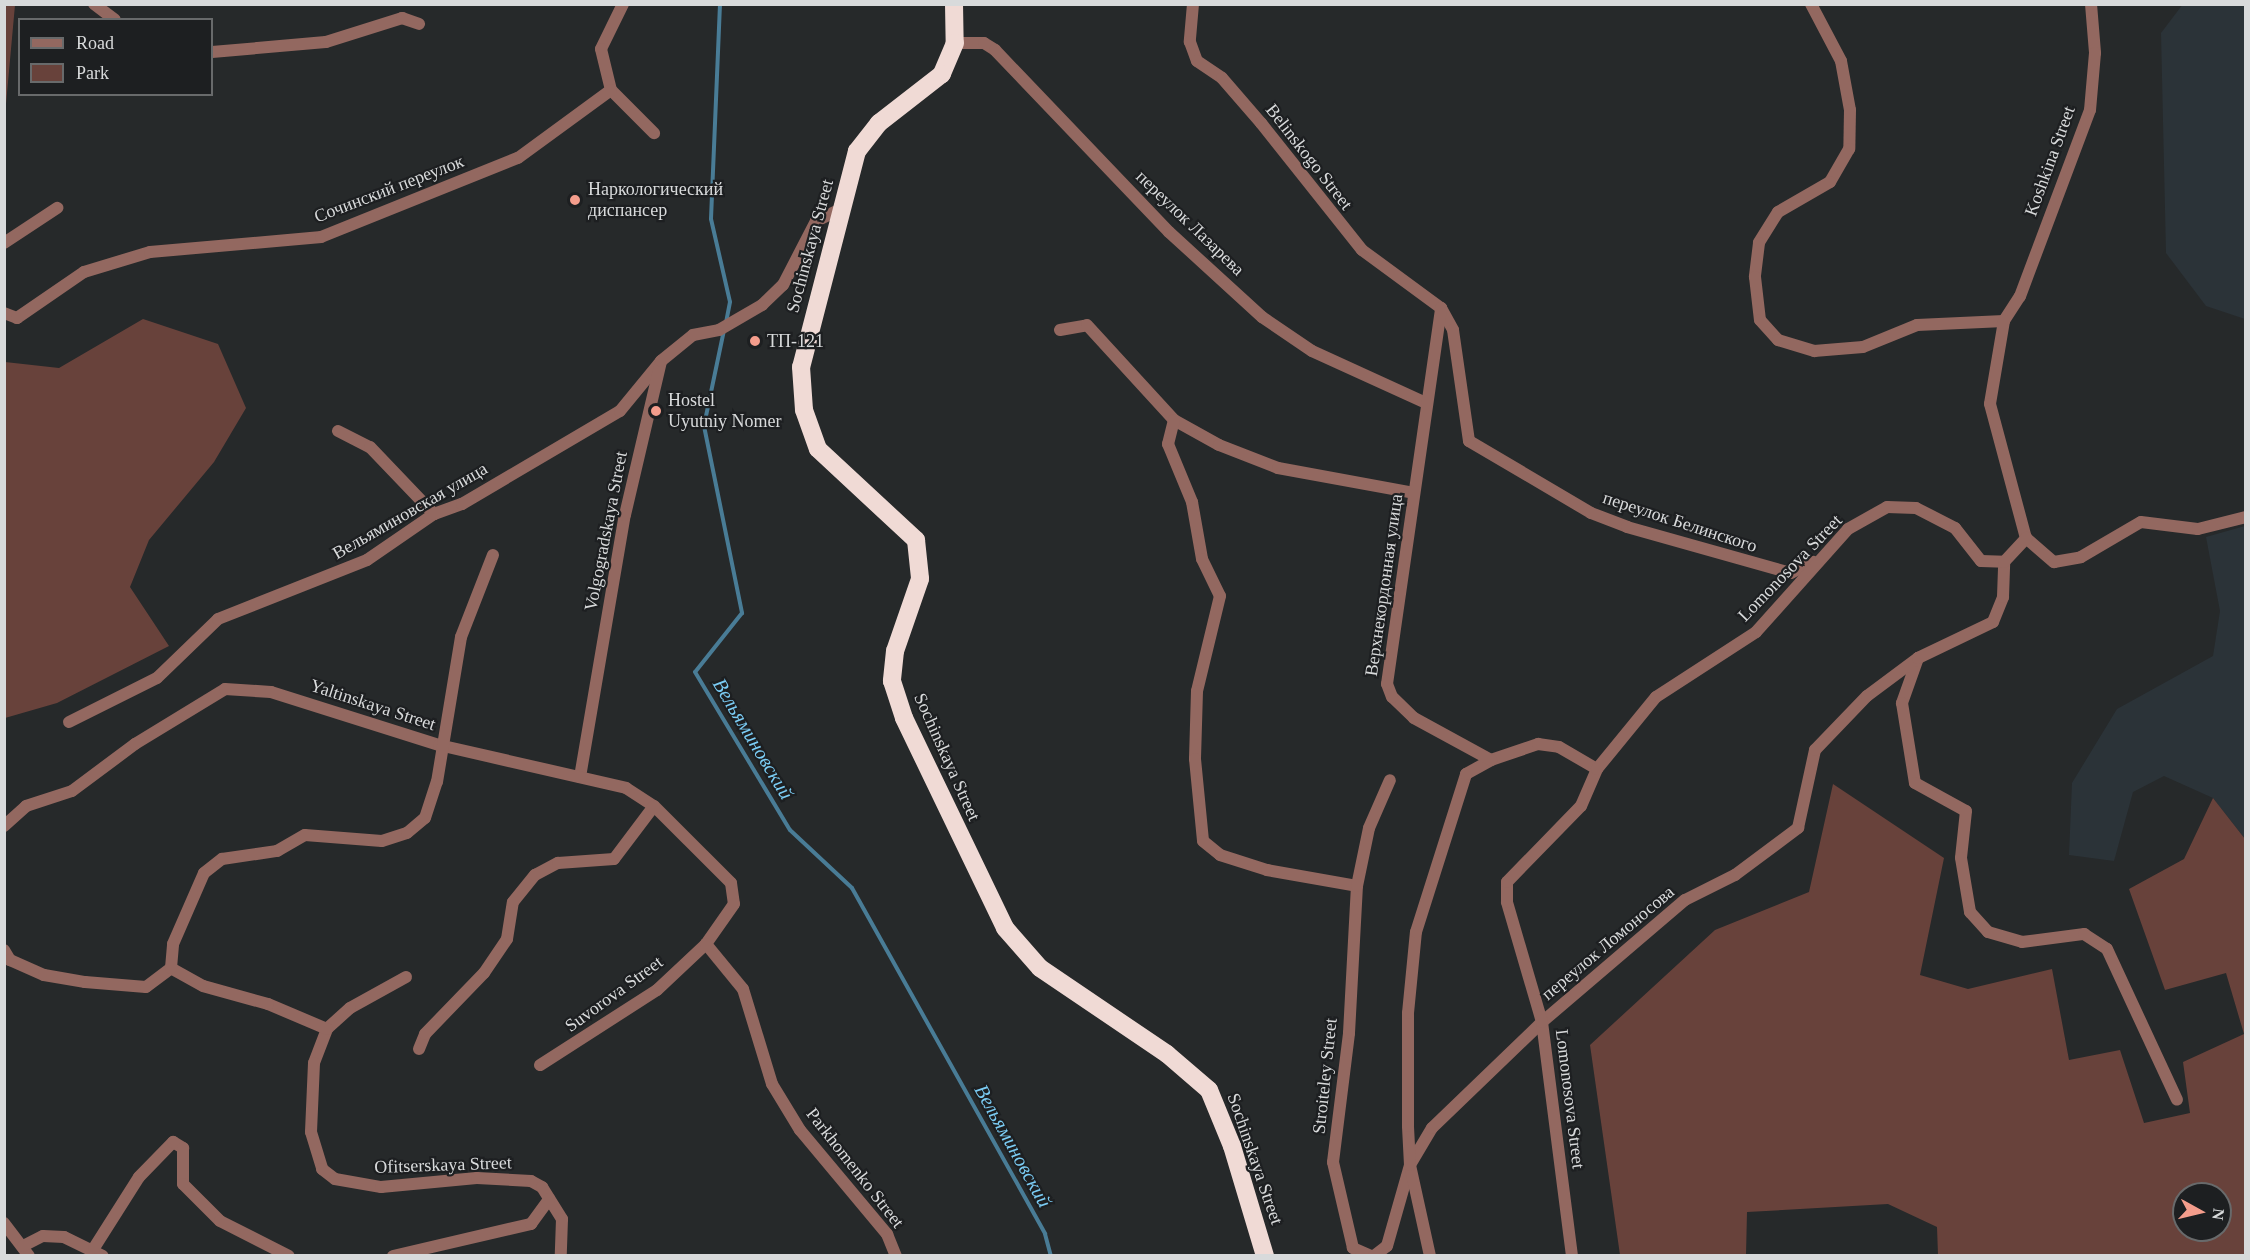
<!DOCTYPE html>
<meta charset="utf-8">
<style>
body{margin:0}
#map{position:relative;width:2250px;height:1260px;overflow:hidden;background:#26292a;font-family:Georgia,serif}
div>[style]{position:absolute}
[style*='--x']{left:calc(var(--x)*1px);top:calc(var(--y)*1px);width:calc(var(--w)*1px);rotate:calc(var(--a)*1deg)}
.built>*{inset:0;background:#2b3338}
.green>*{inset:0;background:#68423b}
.stream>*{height:4px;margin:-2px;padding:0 2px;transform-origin:2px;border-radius:2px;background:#497c96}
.street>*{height:12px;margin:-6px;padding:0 6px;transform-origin:6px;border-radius:6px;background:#936860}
.highway>*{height:18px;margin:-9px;padding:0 9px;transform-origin:9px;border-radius:9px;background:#f0dad5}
.dots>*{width:16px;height:16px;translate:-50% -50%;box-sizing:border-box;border:3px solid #1d1f21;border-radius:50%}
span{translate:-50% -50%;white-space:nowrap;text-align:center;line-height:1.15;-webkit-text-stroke:4.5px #1d1f21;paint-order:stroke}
.street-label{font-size:18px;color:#d8dadb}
.poi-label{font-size:18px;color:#d8dadb}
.left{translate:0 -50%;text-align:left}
.water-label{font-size:20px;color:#7bccf4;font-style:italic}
.frame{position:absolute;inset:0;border:6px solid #d8dadb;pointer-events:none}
.legend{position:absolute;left:18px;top:18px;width:195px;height:78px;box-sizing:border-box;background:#1d1f21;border:2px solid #686a6b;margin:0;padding:8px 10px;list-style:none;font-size:18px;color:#d8dadb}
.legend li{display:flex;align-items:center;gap:12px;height:30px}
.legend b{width:30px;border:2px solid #686a6b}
.north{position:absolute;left:2172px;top:1182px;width:60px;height:60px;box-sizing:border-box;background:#1d1f21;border:2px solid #686a6b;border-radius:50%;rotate:98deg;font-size:16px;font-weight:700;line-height:24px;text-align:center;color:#d8dadb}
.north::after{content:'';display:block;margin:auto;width:21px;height:27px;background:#f49d8c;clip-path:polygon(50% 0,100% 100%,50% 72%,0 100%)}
</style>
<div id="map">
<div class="built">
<i style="clip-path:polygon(2183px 4px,2245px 5px,2245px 319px,2206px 306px,2166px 253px,2161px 33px)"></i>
<i style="clip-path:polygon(2245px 526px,2245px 839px,2213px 798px,2164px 776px,2133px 792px,2114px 861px,2069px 855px,2072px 783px,2117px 709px,2213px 656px,2220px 611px,2206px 537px)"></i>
</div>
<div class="green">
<i style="clip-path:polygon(5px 4px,15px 5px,5px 115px,4px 5px)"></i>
<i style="clip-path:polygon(143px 319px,218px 344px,246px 408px,214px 462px,149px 540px,130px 587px,169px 646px,57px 703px,5px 718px,5px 362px,59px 368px)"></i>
<i style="clip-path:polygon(evenodd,1833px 784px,1944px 858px,1920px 975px,1968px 989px,2052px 969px,2069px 1060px,2120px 1050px,2144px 1123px,2190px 1113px,2183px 1062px,2244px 1034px,2226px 973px,2165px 990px,2129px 889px,2184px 859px,2213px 798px,2245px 839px,2245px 1255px,1938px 1255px,1937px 1227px,1888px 1204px,1747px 1212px,1746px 1255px,1620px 1255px,1590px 1045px,1715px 930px,1809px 892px,1833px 784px,2184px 1194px,2220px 1194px,2220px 1230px,2184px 1230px,2184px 1194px)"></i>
</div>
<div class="stream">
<i style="--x:720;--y:4;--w:215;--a:92.4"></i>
<i style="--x:711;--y:219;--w:85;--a:77.1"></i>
<i style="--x:730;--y:302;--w:21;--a:101"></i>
<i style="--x:724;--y:330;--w:98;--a:101.8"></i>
<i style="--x:704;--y:426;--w:191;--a:78.5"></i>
<i style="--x:742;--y:613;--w:75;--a:128.5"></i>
<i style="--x:695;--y:672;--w:184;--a:59"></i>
<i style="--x:790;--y:830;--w:85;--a:43.1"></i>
<i style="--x:852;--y:888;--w:396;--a:60.8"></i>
<i style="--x:1045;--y:1234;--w:23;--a:75"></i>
</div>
<div class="street">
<i style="--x:94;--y:4;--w:26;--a:37"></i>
<i style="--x:623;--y:4;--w:50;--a:116.1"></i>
<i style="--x:601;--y:49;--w:42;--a:76.3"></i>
<i style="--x:611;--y:90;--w:61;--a:45"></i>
<i style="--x:1193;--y:4;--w:38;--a:95"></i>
<i style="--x:1190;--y:42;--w:20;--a:70"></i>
<i style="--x:1197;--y:61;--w:30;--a:34"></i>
<i style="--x:1222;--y:78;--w:60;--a:49.1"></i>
<i style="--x:1261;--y:123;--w:162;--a:51.5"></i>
<i style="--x:1362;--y:250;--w:98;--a:36.3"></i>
<i style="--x:1441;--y:308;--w:25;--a:61"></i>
<i style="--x:1453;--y:330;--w:112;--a:81.8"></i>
<i style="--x:1469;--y:441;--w:142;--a:30.5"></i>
<i style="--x:1591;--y:513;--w:39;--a:21"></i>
<i style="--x:1627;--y:527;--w:170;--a:15.7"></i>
<i style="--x:1791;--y:573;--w:25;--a:-27"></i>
<i style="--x:1811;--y:4;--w:64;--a:62.2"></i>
<i style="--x:1841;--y:61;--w:50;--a:79.6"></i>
<i style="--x:1850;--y:110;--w:39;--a:91"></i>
<i style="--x:1849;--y:149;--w:38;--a:120"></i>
<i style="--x:1830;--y:182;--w:60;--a:150"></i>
<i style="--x:1778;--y:212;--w:36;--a:122"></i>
<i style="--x:1759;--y:243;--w:34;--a:97"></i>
<i style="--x:1755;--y:277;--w:43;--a:83.4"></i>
<i style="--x:1760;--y:320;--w:27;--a:48"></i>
<i style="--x:1778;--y:340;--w:38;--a:17"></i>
<i style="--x:1814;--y:351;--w:49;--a:-4.7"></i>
<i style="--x:1863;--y:347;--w:58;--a:-22.2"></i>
<i style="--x:1917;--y:325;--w:87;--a:-2.6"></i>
<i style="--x:2091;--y:4;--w:49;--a:85.3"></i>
<i style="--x:2095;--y:53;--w:57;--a:95"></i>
<i style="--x:2090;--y:110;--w:199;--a:110.6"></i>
<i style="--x:2020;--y:296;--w:30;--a:123"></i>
<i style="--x:2004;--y:321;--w:84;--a:99.6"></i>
<i style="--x:1990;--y:404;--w:139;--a:75"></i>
<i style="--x:2026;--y:538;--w:37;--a:41"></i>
<i style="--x:2054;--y:562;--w:27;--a:-10"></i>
<i style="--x:2081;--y:557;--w:69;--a:-30.3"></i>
<i style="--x:2141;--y:522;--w:57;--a:7"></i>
<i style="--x:2198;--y:529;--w:49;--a:-14"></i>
<i style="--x:955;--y:43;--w:29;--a:0"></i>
<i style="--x:984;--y:43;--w:13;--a:32"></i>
<i style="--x:995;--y:50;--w:252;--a:46.3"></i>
<i style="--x:1169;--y:232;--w:126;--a:42.4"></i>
<i style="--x:1262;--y:317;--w:60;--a:34.2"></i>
<i style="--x:1312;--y:351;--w:125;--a:24.5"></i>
<i style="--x:212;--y:52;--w:114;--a:-5"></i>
<i style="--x:326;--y:42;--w:80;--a:-17.5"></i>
<i style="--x:402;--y:18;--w:18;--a:19"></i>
<i style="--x:4;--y:243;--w:64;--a:-33.4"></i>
<i style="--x:4;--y:313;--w:14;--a:21"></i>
<i style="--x:17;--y:318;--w:81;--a:-34.5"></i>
<i style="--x:84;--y:272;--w:69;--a:-16.9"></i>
<i style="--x:150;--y:252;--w:172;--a:-5"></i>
<i style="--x:321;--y:237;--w:212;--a:-21.9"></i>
<i style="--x:518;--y:158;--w:115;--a:-36.2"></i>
<i style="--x:1060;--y:330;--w:27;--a:-10"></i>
<i style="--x:1087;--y:325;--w:129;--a:47.5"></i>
<i style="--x:1174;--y:420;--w:51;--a:29.1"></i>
<i style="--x:1219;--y:445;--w:63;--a:21.3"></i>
<i style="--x:1278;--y:468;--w:138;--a:10.4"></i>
<i style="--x:1174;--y:420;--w:25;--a:104"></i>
<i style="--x:1168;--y:444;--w:63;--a:67.5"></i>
<i style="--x:1192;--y:502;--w:58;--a:80"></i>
<i style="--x:1202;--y:559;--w:41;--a:64.1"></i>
<i style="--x:1220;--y:596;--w:98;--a:103.6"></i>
<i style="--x:1197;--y:691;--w:68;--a:91.7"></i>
<i style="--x:1195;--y:759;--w:82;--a:84.4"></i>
<i style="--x:1203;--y:841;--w:22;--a:39"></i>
<i style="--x:1220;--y:855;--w:49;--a:17.7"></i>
<i style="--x:1267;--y:870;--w:91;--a:10.1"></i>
<i style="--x:338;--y:431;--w:36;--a:27"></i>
<i style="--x:370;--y:447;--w:93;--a:46.3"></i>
<i style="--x:1918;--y:658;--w:48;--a:109.6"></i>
<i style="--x:1902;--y:703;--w:81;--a:80.8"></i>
<i style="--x:1915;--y:783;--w:58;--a:28.8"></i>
<i style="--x:1966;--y:811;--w:47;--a:96.1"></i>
<i style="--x:1961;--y:858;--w:55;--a:80.5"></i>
<i style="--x:1970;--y:912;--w:27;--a:48"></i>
<i style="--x:1988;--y:932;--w:35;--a:16"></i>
<i style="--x:2022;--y:942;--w:63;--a:-7.4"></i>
<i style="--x:2084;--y:934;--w:27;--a:33"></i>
<i style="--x:2107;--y:949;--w:166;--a:65.1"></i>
<i style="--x:69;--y:722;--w:98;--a:-26.6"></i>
<i style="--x:157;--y:678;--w:85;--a:-44"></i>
<i style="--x:218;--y:619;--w:160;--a:-21.6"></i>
<i style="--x:367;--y:560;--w:81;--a:-34.5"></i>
<i style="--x:434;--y:514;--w:30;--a:-20"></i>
<i style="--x:462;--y:504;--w:183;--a:-30.5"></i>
<i style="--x:620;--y:411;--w:65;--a:-50.6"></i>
<i style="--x:1491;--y:760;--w:50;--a:-18.8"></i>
<i style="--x:1538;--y:744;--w:21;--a:8"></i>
<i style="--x:1559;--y:747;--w:44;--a:30.1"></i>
<i style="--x:580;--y:777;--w:266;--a:-80.3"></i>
<i style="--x:625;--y:515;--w:158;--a:-76.8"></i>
<i style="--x:661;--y:361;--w:41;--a:-39.1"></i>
<i style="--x:693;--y:335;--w:26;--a:-11"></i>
<i style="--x:719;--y:330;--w:50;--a:-30.2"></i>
<i style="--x:762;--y:305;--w:29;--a:-44"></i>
<i style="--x:783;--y:285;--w:72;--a:-62.7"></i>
<i style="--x:816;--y:221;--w:25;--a:-26"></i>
<i style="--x:4;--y:826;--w:30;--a:-42"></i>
<i style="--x:26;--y:806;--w:48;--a:-18.1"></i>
<i style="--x:72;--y:791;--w:79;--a:-36.7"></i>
<i style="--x:135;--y:744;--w:105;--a:-31.4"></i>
<i style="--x:225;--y:689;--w:46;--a:3.7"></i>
<i style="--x:271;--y:692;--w:176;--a:17.5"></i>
<i style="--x:439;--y:745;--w:192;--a:12.9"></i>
<i style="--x:626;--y:788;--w:33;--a:33"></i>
<i style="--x:654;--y:806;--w:109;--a:45"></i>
<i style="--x:731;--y:883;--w:21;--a:82"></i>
<i style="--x:734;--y:904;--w:49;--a:125"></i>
<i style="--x:706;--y:944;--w:67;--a:136.8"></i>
<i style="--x:657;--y:990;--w:139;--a:147.3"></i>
<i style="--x:706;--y:944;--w:58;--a:50.6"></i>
<i style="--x:743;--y:989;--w:99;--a:73"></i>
<i style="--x:772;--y:1084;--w:54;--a:58.7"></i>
<i style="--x:800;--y:1130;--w:136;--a:50.1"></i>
<i style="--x:887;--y:1234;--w:24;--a:68"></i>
<i style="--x:4;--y:950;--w:12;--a:59"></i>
<i style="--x:10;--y:960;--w:37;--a:24"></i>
<i style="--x:44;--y:975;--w:42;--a:9.7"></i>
<i style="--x:85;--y:982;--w:61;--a:4.7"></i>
<i style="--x:146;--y:987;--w:31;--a:-37"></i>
<i style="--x:406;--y:977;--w:64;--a:151"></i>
<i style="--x:350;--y:1008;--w:31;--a:138"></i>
<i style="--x:327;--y:1029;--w:36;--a:111"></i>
<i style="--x:314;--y:1063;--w:69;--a:92.5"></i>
<i style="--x:311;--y:1132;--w:39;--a:73"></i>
<i style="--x:322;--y:1169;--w:16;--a:38"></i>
<i style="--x:335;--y:1179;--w:47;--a:9.9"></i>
<i style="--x:381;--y:1187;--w:96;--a:-5.4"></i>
<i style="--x:477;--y:1178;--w:54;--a:3.2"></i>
<i style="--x:531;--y:1181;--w:13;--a:29"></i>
<i style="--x:542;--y:1187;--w:38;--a:58"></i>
<i style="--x:562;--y:1219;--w:37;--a:92"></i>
<i style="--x:327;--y:1029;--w:64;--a:-157"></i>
<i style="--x:268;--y:1004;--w:67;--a:-164.5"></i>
<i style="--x:203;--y:986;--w:37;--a:-151"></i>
<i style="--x:171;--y:968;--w:24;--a:-85"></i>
<i style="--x:173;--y:944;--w:77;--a:-66.4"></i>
<i style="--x:204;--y:873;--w:23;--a:-38"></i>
<i style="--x:222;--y:859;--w:56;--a:-8.3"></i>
<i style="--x:277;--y:851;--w:32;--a:-30"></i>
<i style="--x:305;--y:835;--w:77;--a:4.5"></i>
<i style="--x:382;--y:841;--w:26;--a:-18"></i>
<i style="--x:407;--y:833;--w:23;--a:-40"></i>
<i style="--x:425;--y:818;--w:38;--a:-72"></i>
<i style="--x:437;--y:782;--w:147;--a:-80.6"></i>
<i style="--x:461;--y:637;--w:88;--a:-68.7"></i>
<i style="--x:419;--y:1049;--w:16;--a:-68"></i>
<i style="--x:425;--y:1034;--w:85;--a:-46"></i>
<i style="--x:484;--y:973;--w:41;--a:-55.9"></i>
<i style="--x:507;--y:939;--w:37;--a:-81"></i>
<i style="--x:513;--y:902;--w:35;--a:-51"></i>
<i style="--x:535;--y:875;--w:26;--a:-28"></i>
<i style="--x:558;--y:863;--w:56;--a:-4.1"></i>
<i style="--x:614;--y:859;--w:66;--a:-53"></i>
<i style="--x:4;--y:1223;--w:41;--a:52.9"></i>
<i style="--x:23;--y:1246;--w:22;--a:-27"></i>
<i style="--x:43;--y:1236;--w:21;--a:3"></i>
<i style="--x:64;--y:1237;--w:43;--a:26"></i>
<i style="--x:94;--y:1248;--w:84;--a:-57.6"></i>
<i style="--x:139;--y:1177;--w:49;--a:-45.8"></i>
<i style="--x:173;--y:1142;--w:12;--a:31"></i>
<i style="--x:183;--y:1148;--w:36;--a:90"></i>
<i style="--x:183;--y:1184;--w:52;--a:45"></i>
<i style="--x:220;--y:1221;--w:77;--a:26.9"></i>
<i style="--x:393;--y:1256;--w:142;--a:-13.1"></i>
<i style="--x:531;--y:1224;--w:31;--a:-54"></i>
<i style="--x:1371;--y:1256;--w:20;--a:-156"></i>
<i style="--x:1353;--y:1248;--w:88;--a:-103.1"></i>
<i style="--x:1333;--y:1162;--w:130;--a:-82.9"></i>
<i style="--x:1349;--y:1033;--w:147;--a:-86.9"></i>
<i style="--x:1357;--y:886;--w:59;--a:-78.3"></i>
<i style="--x:1369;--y:828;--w:52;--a:-66.4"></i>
<i style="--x:1374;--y:1256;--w:16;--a:-38"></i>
<i style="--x:1387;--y:1246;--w:84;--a:-74.1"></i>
<i style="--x:1410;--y:1165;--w:43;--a:-59.3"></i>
<i style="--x:1432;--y:1128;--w:153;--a:-43.9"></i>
<i style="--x:1542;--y:1022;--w:188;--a:-40.5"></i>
<i style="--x:1685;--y:900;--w:56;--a:-26.6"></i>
<i style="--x:1735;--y:875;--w:79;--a:-36.7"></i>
<i style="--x:1798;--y:828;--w:80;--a:-77.7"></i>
<i style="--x:1815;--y:750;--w:75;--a:-46.1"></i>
<i style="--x:1867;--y:696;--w:64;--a:-36.7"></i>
<i style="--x:1918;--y:658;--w:83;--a:-25.6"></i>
<i style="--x:1993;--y:622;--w:27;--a:-68"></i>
<i style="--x:2003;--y:597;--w:35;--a:-88"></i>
<i style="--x:1430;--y:1256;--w:93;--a:-102.4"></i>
<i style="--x:1410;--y:1165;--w:39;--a:-93"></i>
<i style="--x:1408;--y:1126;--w:113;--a:-90"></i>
<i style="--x:1408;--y:1013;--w:81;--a:-84.4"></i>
<i style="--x:1416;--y:932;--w:166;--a:-72.4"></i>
<i style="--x:1466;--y:774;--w:29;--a:-29"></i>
<i style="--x:1491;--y:760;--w:88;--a:-151.4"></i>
<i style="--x:1414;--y:718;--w:30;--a:-136"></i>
<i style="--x:1392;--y:697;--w:14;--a:-111"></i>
<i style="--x:1387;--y:684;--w:380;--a:-81.8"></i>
<i style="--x:1572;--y:1256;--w:236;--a:-97.3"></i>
<i style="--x:1542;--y:1022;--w:125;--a:-106.3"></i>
<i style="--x:1507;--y:902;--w:20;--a:-90"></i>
<i style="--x:1507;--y:882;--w:106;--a:-45.8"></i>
<i style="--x:1581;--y:806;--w:40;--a:-66.6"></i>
<i style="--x:1597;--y:769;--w:93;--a:-50.7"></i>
<i style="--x:1656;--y:697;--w:119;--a:-33"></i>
<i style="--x:1756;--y:632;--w:138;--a:-48.2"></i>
<i style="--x:1848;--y:529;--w:45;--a:-29.4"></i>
<i style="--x:1887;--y:507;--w:29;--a:2"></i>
<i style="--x:1916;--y:508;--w:44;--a:27.1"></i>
<i style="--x:1955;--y:528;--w:42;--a:51.8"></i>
<i style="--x:1981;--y:561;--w:23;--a:2"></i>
<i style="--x:2004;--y:562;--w:33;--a:-47"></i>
</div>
<div class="highway">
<i style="--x:954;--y:4;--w:39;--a:89"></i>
<i style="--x:955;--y:43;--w:34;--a:113"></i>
<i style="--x:942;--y:74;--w:80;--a:142.1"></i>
<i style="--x:879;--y:123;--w:36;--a:128"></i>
<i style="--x:857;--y:151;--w:223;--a:104.5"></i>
<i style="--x:801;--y:367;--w:43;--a:86"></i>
<i style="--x:804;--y:410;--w:41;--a:70.3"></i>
<i style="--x:818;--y:449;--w:134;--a:42.9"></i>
<i style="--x:916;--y:540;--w:39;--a:84"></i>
<i style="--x:920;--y:579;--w:76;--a:109.1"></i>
<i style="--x:895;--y:651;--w:30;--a:96"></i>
<i style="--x:892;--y:681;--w:39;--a:72"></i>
<i style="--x:904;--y:718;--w:233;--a:64.3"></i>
<i style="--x:1005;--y:928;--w:53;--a:48.8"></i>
<i style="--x:1040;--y:968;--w:153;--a:34.1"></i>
<i style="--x:1167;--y:1054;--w:55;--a:40.6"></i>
<i style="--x:1209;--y:1090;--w:61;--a:67.7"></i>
<i style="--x:1232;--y:1146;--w:115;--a:73.3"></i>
</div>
<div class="dots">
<i style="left:575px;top:200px;background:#f49d8c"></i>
<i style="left:755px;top:341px;background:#f49d8c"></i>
<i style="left:656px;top:411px;background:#f49d8c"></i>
</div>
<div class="street-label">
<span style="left:1309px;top:157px;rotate:52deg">Belinskogo Street</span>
<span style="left:2050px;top:161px;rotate:-70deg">Koshkina Street</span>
<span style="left:389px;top:189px;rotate:-21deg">Сочинский переулок</span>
<span style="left:1190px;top:223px;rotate:44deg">переулок Лазарева</span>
<span style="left:810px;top:246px;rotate:-75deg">Sochinskaya Street</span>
<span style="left:410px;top:511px;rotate:-30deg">Вельяминовская улица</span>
<span style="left:1680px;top:522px;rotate:18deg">переулок Белинского</span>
<span style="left:606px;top:531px;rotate:-79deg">Volgogradskaya Street</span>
<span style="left:1790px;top:568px;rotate:-46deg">Lomonosova Street</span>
<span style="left:1384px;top:585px;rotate:-82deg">Верхнекордонная улица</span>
<span style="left:373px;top:705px;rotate:18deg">Yaltinskaya Street</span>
<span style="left:947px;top:757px;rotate:66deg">Sochinskaya Street</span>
<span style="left:1608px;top:943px;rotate:-40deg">переулок Ломоносова</span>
<span style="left:614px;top:994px;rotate:-36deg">Suvorova Street</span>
<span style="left:1325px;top:1076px;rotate:-84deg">Stroiteley Street</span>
<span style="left:1570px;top:1099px;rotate:83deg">Lomonosova Street</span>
<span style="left:1255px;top:1159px;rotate:71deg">Sochinskaya Street</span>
<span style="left:443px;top:1165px;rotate:-2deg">Ofitserskaya Street</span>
<span style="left:855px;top:1168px;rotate:52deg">Parkhomenko Street</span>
</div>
<div class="poi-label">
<span class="left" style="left:588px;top:200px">Наркологический<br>диспансер</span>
<span class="left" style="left:767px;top:341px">ТП-121</span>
<span class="left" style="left:668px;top:411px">Hostel<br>Uyutniy Nomer</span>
</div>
<div class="water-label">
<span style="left:753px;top:739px;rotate:59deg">Вельяминовский</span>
<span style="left:1013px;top:1146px;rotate:61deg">Вельяминовский</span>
</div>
<div class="frame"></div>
<ul class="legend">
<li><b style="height:8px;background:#936860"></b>Road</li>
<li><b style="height:16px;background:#68423b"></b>Park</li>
</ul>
<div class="north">N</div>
</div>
